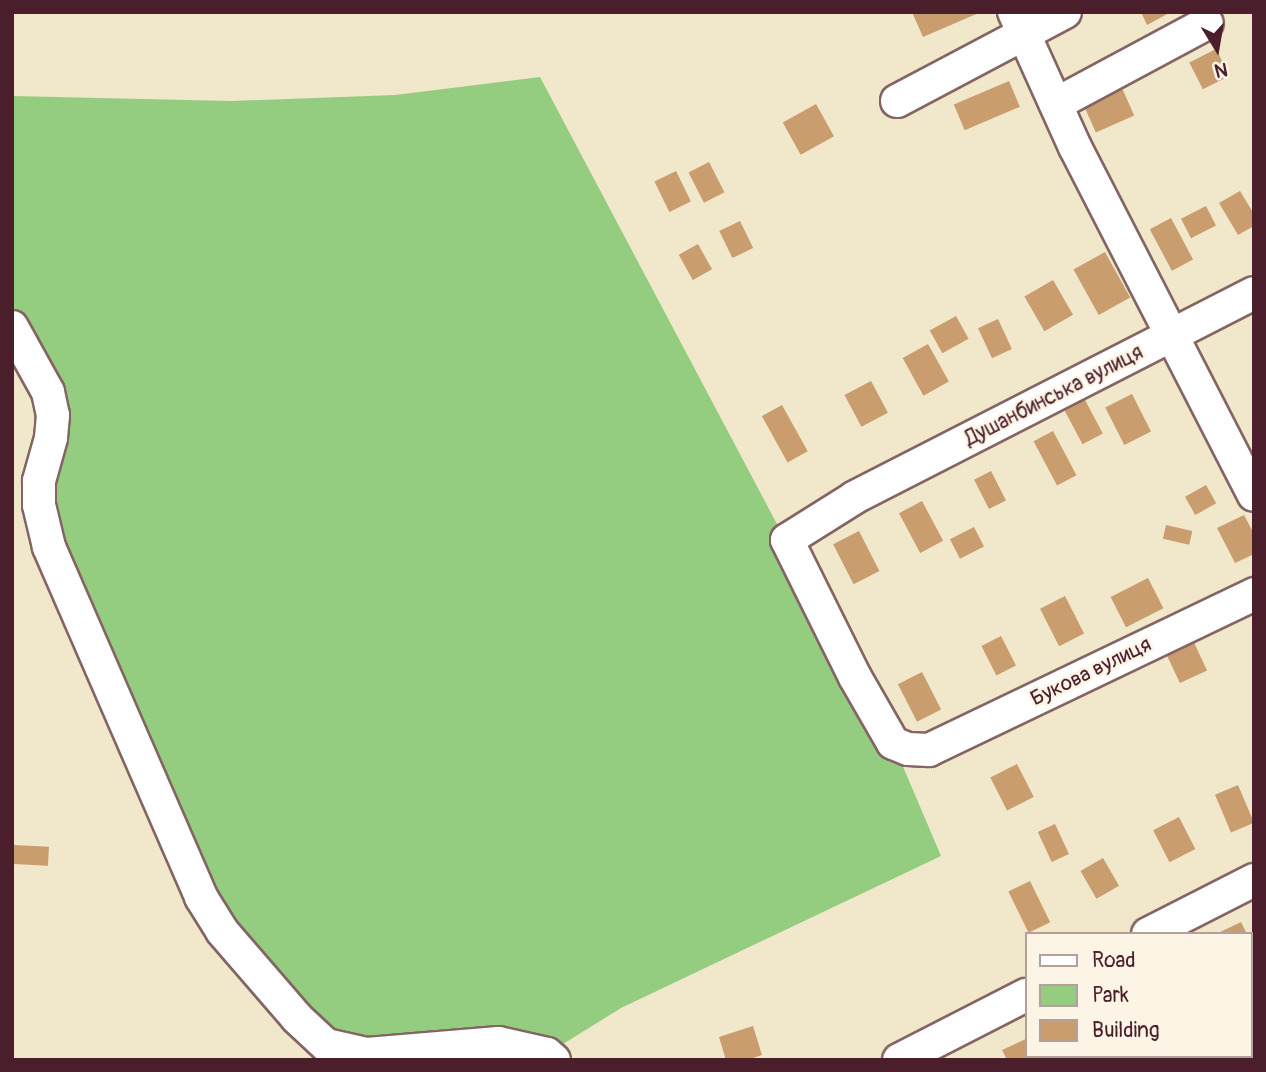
<!DOCTYPE html>
<meta charset="utf-8">
<style>
body{margin:0}
#map{position:relative;width:1266px;height:1072px;overflow:hidden;background:#f1e7ca;font-family:Pangolin,sans-serif}
div>[style]{position:absolute}
[style*='--x']{left:calc(var(--x)*1px);top:calc(var(--y)*1px);width:calc(var(--w)*1px);rotate:calc(var(--a)*1deg)}
.green>*{inset:0;background:#94cd80}
.building>*{inset:0;background:#c99d6e;transform-origin:0 0}
.roads{filter:drop-shadow(2px 0 #846563) drop-shadow(-2px 0 #846563) drop-shadow(0 2px #846563) drop-shadow(0 -2px #846563)}
.minor>*{height:32px;margin:-16px;padding:0 16px;transform-origin:16px;border-radius:16px;background:#fff}
span{translate:-50% -50%;white-space:nowrap;text-align:center;line-height:1.15;-webkit-text-stroke:5px #fcf5e5;paint-order:stroke}
.street-label{font-size:21px;color:#4a1f2b}
.frame{position:absolute;inset:0;border:14px solid #4a1f2b;pointer-events:none}
.legend{position:absolute;left:1025px;top:932px;width:228px;height:126px;box-sizing:border-box;background:#fcf5e5;border:2px solid #b59f9b;margin:0;padding:9px 12px;list-style:none;font-size:21px;color:#4a1f2b}
.legend li{display:flex;align-items:center;gap:14px;height:35px}
.legend b{width:35px;border:2px solid #b59f9b}
.north{position:absolute;left:1182px;top:14px;width:70px;height:70px;-webkit-text-stroke:5px #fcf5e5;paint-order:stroke;rotate:169deg;font-size:19px;font-weight:700;line-height:28px;text-align:center;color:#4a1f2b}
.north::after{content:'';display:block;margin:auto;width:24px;height:32px;background:#4a1f2b;clip-path:polygon(50% 0,100% 100%,50% 72%,0 100%)}
</style>
<div id="map">
<div class="green">
<i style="clip-path:polygon(540px 77px,893px 743px,941px 856px,621px 1008px,547px 1054px,326px 1045px,222px 931px,49px 547px,51px 438px,12px 327px,12px 96px,231px 101px,395px 95px)"></i>
</div>
<div class="building">
<i style="clip-path:polygon(912px 12px,981px 12px,923px 37px)"></i>
<i style="clip-path:polygon(1141px 12px,1171px 12px,1147px 25px)"></i>
<i style="left:1216px;top:49px;width:30px;height:30px;rotate:63deg"></i>
<i style="left:1009px;top:81px;width:28px;height:60px;rotate:67deg"></i>
<i style="left:1122px;top:88px;width:30px;height:42px;rotate:66deg"></i>
<i style="left:816px;top:104px;width:37px;height:38px;rotate:61deg"></i>
<i style="left:709px;top:162px;width:34px;height:23px;rotate:63deg"></i>
<i style="left:676px;top:171px;width:34px;height:24px;rotate:64deg"></i>
<i style="clip-path:polygon(1240px 191px,1254px 214px,1254px 226px,1238px 235px,1219px 203px)"></i>
<i style="left:1206px;top:206px;width:22px;height:28px;rotate:63deg"></i>
<i style="left:1171px;top:218px;width:47px;height:24px;rotate:62deg"></i>
<i style="left:740px;top:221px;width:30px;height:23px;rotate:64deg"></i>
<i style="left:698px;top:244px;width:29px;height:22px;rotate:61deg"></i>
<i style="left:1105px;top:252px;width:52px;height:36px;rotate:61deg"></i>
<i style="left:1053px;top:280px;width:40px;height:33px;rotate:60deg"></i>
<i style="left:956px;top:316px;width:26px;height:30px;rotate:61deg"></i>
<i style="left:998px;top:319px;width:33px;height:22px;rotate:65deg"></i>
<i style="left:928px;top:344px;width:43px;height:29px;rotate:61deg"></i>
<i style="left:871px;top:381px;width:36px;height:30px;rotate:62deg"></i>
<i style="left:1132px;top:394px;width:42px;height:30px;rotate:63deg"></i>
<i style="left:1085px;top:400px;width:38px;height:23px;rotate:62deg"></i>
<i style="left:782px;top:405px;width:53px;height:23px;rotate:61deg"></i>
<i style="left:1053px;top:431px;width:50px;height:22px;rotate:62deg"></i>
<i style="left:991px;top:471px;width:33px;height:19px;rotate:63deg"></i>
<i style="left:1206px;top:485px;width:21px;height:24px;rotate:61deg"></i>
<i style="left:922px;top:501px;width:45px;height:26px;rotate:62deg"></i>
<i style="clip-path:polygon(1244px 515px,1254px 534px,1254px 554px,1235px 563px,1217px 528px)"></i>
<i style="left:1166px;top:525px;width:27px;height:14px;rotate:13deg"></i>
<i style="left:974px;top:527px;width:22px;height:27px;rotate:63deg"></i>
<i style="left:859px;top:531px;width:45px;height:29px;rotate:63deg"></i>
<i style="left:1148px;top:578px;width:34px;height:42px;rotate:63deg"></i>
<i style="left:1065px;top:596px;width:42px;height:28px;rotate:63deg"></i>
<i style="left:1001px;top:636px;width:33px;height:22px;rotate:63deg"></i>
<i style="left:1191px;top:636px;width:38px;height:30px;rotate:65deg"></i>
<i style="left:922px;top:672px;width:42px;height:27px;rotate:63deg"></i>
<i style="left:1017px;top:764px;width:37px;height:30px;rotate:63deg"></i>
<i style="left:1238px;top:785px;width:41px;height:25px;rotate:67deg"></i>
<i style="left:1179px;top:817px;width:36px;height:29px;rotate:63deg"></i>
<i style="left:1055px;top:824px;width:33px;height:19px;rotate:65deg"></i>
<i style="left:14px;top:845px;width:35px;height:19px;rotate:3deg"></i>
<i style="left:1103px;top:858px;width:32px;height:26px;rotate:60deg"></i>
<i style="left:1030px;top:881px;width:46px;height:24px;rotate:64deg"></i>
<i style="clip-path:polygon(1241px 922px,1247px 934px,1216px 934px)"></i>
<i style="clip-path:polygon(753px 1026px,762px 1055px,747px 1060px,726px 1060px,719px 1037px)"></i>
<i style="clip-path:polygon(1026px 1039px,1026px 1056px,1037px 1056px,1039px 1060px,1007px 1060px,1002px 1050px)"></i>
</div>
<div class="roads">
<div class="minor">
<i style="--x:1014;--y:12;--w:148;--a:65.7"></i>
<i style="--x:1075;--y:147;--w:391;--a:62.8"></i>
<i style="--x:897;--y:101;--w:190;--a:-27.9"></i>
<i style="--x:1056;--y:104;--w:171;--a:-28.2"></i>
<i style="--x:1254;--y:293;--w:449;--a:152.9"></i>
<i style="--x:854;--y:498;--w:79;--a:147.9"></i>
<i style="--x:787;--y:540;--w:153;--a:63.6"></i>
<i style="--x:855;--y:677;--w:76;--a:60.1"></i>
<i style="--x:893;--y:743;--w:16;--a:22"></i>
<i style="--x:908;--y:749;--w:21;--a:3"></i>
<i style="--x:929;--y:750;--w:361;--a:-25.6"></i>
<i style="--x:12;--y:327;--w:74;--a:61"></i>
<i style="--x:48;--y:392;--w:24;--a:78"></i>
<i style="--x:53;--y:415;--w:23;--a:95"></i>
<i style="--x:51;--y:438;--w:45;--a:105.6"></i>
<i style="--x:39;--y:481;--w:24;--a:90"></i>
<i style="--x:39;--y:505;--w:43;--a:76.6"></i>
<i style="--x:49;--y:547;--w:382;--a:66.5"></i>
<i style="--x:201;--y:897;--w:40;--a:58"></i>
<i style="--x:222;--y:931;--w:115;--a:49.2"></i>
<i style="--x:297;--y:1018;--w:40;--a:43"></i>
<i style="--x:326;--y:1045;--w:42;--a:12.4"></i>
<i style="--x:367;--y:1054;--w:132;--a:-4.8"></i>
<i style="--x:499;--y:1043;--w:49;--a:12.9"></i>
<i style="--x:547;--y:1054;--w:9;--a:41"></i>
<i style="--x:1148;--y:934;--w:119;--a:-27"></i>
<i style="--x:899;--y:1060;--w:143;--a:-27.1"></i>
</div>
</div>
<div class="street-label">
<span style="left:1054px;top:396px;rotate:-27deg">Душанбинська вулиця</span>
<span style="left:1091px;top:672px;rotate:-26deg">Букова вулиця</span>
</div>
<div class="frame"></div>
<ul class="legend">
<li><b style="height:9px;background:#fff"></b>Road</li>
<li><b style="height:19px;background:#94cd80"></b>Park</li>
<li><b style="height:19px;background:#c99d6e"></b>Building</li>
</ul>
<div class="north">N</div>
</div>
